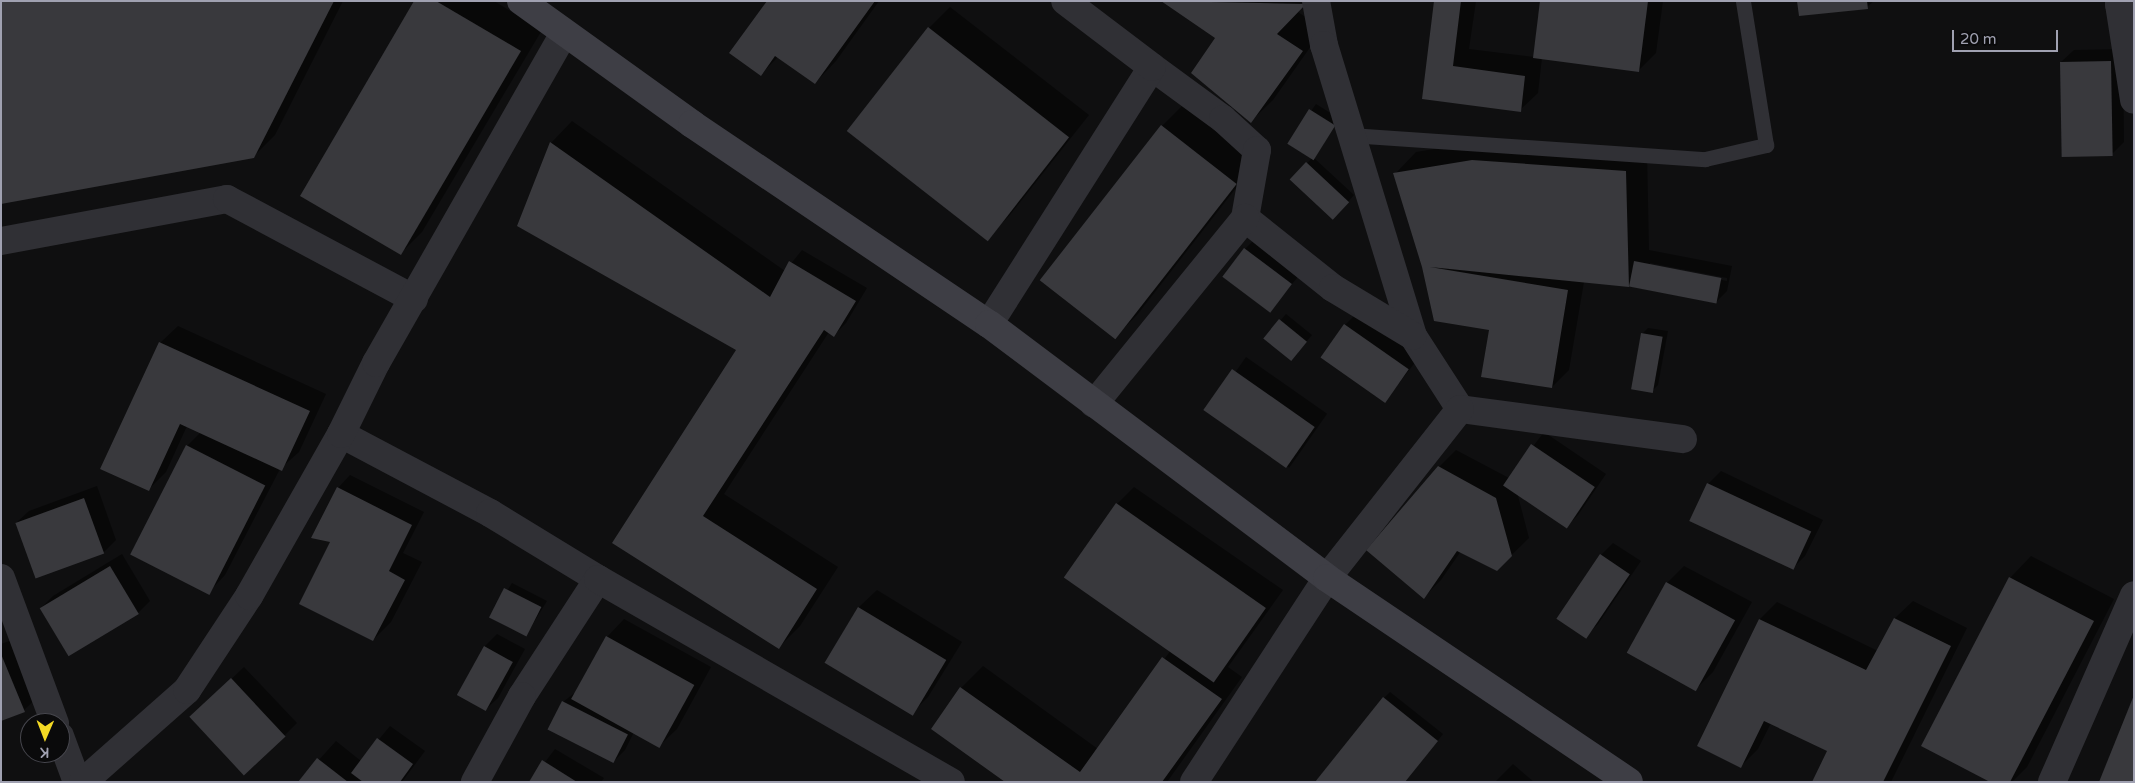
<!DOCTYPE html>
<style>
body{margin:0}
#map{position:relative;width:2135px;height:783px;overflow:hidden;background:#0f0f10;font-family:"Varela Round",sans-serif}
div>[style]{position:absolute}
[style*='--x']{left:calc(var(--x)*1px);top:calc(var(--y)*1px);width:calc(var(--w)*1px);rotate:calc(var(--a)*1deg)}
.shadow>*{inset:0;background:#0007;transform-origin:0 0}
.building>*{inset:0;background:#39393d;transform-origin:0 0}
.service>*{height:15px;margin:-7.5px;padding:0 7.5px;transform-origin:7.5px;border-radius:7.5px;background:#303035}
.minor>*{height:28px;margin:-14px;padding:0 14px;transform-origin:14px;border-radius:14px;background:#303035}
.secondary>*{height:28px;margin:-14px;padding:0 14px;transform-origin:14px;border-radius:14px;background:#3e3e45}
span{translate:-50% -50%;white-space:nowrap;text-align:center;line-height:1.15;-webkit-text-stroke:4px #0a0a0b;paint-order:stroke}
.frame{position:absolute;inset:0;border:2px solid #a0a1b1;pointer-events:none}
.north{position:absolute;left:20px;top:713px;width:50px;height:50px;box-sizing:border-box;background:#0a0a0b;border:1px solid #46464d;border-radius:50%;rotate:181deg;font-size:14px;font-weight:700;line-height:20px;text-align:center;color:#a0a1b1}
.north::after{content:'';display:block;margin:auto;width:18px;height:22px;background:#f3d924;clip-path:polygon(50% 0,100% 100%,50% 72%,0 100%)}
.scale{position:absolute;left:1952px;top:30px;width:106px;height:22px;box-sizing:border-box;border:2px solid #a0a1b1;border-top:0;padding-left:6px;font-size:15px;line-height:18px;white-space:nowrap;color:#a0a1b1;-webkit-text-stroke:4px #0a0a0b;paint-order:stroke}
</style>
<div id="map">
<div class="shadow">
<i style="clip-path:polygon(1px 1px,343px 1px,275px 135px,253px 157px)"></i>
<i style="clip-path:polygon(416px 1px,494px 1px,542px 30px,422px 232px,400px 254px)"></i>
<i style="clip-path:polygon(768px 1px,879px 1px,836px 61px,815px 83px,778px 57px,761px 74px)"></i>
<i style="clip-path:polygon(1163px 1px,1308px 1px,1298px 12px,1323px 29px,1273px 100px,1251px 121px,1216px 38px)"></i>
<i style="clip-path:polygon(1436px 1px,1476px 1px,1469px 49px,1534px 57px,1541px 1px,1663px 1px,1656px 53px,1639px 70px,1542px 58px,1538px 93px,1520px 110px,1423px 97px)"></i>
<i style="clip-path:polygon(1799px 1px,1874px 1px,1867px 7px)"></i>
<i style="clip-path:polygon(950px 7px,1089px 115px,1009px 216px,987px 238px,929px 28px)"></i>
<i style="clip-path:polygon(2123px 49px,2124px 142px,2112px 154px,2061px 62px,2074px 50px)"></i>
<i style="clip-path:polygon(1316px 104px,1340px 119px,1314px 158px,1354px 195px,1339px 212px,1292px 180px,1312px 158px,1288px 144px)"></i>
<i style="clip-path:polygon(1183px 105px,1257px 161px,1137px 315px,1116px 336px,1162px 126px)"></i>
<i style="clip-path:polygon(572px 121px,785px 271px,802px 250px,867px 288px,846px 323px,834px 335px,829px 332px,724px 494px,838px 567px,800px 626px,779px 647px,614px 543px,738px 350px,551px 143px)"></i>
<i style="clip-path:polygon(evenodd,1495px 139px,1647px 150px,1649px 250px,1732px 266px,1727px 291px,1715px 303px,1628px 286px,1584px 282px,1569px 370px,1552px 387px,1424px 267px,1395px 174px,1416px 152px,1495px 139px,1650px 263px,1727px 278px,1727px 281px,1650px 266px,1650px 263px)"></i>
<i style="clip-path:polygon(1257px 237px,1303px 271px,1269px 311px,1245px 249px)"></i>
<i style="clip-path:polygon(1357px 313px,1420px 356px,1386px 400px,1345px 325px)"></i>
<i style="clip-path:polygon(1286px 314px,1312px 335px,1297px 353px,1265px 338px)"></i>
<i style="clip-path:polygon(178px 326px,326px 394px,299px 452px,280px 469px,225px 575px,208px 593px,187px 446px,201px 432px,187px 426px,166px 472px,148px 490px,160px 343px)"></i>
<i style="clip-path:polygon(1648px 328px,1668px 331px,1658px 385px,1652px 391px,1642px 334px)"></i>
<i style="left:1246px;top:357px;width:99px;height:66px;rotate:35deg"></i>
<i style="clip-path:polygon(1544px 432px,1606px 474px,1578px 515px,1566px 527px,1517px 492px,1529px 538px,1497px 569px,1461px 551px,1441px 580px,1424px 597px,1439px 467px,1456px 450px,1509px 478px)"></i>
<i style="clip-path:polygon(1721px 471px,1823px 520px,1805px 556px,1793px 568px,1691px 520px,1708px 484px)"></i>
<i style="clip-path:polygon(350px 475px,424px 512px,403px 553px,422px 562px,391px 622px,373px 640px,332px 541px,338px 488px)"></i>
<i style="clip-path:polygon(97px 486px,116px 540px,104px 552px,16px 523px,29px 511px)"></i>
<i style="clip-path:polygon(1134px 487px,1283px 590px,1228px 667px,1242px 677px,1167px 782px,1007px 782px,932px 729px,961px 688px,983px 666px,1098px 749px,1171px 650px,1117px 504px)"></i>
<i style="clip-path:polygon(1613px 543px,1641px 561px,1598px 624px,1586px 636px,1601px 555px)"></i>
<i style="clip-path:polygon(122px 554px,150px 601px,138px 613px,41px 608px,53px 596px)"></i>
<i style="clip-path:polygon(2031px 556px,2114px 599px,2027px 767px,2012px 782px,1993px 782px,2010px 578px)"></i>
<i style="clip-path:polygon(1684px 566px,1752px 602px,1713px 672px,1696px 689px,1667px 583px)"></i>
<i style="clip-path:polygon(512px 583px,547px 601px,526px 635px,491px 617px)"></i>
<i style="clip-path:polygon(877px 590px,962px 642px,928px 697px,911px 714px,825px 662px,859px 607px)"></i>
<i style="clip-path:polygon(1913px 601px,1967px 628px,1891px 782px,1813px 782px,1828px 751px,1771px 723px,1758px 749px,1741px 766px,1699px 746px,1760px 619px,1777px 602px,1878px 651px,1895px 618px)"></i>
<i style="clip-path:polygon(624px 619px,711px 667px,677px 729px,659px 746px,634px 732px,625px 750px,613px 762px,563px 702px,577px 691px,607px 637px)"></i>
<i style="clip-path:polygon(497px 634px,525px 649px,498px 698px,485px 710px,459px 695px,485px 646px)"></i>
<i style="clip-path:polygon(20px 637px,42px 693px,24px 710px,1px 719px,1px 644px)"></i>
<i style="clip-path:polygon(244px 667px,297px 723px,285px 735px,204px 705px)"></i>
<i style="clip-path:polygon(1390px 692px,1443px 734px,1405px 782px,1384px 698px)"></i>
<i style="clip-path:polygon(390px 726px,425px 751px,402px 782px,299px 782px,336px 741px,361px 761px)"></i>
<i style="clip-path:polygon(555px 749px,604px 778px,601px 782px,530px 782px)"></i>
<i style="clip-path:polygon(1513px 764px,1534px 782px,1495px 782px)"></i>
</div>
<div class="building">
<i style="clip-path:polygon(1px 1px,334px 1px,254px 158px,1px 204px)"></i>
<i style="clip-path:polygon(414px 1px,436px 1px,521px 51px,401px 255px,300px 196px)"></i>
<i style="clip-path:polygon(767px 1px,875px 1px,815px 84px,775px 56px,761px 76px,729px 53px)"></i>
<i style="clip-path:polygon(1161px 1px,1306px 4px,1277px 34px,1303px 51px,1251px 123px,1191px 73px,1215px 38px)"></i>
<i style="clip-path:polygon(1434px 1px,1461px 1px,1453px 66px,1525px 76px,1521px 112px,1422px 99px)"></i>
<i style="clip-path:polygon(1540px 1px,1648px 1px,1639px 72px,1533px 58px)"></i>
<i style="clip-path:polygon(1797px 1px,1867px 1px,1868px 9px,1799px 16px)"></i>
<i style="left:928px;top:27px;width:179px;height:132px;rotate:38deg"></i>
<i style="left:2111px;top:61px;width:95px;height:51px;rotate:89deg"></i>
<i style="left:1309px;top:109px;width:31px;height:41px;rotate:32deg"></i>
<i style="left:1161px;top:125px;width:96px;height:197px;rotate:38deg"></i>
<i style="clip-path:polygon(550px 142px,770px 297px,789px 261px,856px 301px,834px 337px,824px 330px,703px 516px,817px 589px,779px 649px,612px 543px,736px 350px,517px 226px)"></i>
<i style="clip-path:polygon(1472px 160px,1626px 171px,1629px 287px,1430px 267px,1568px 290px,1552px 388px,1481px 377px,1489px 330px,1434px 321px,1422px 267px,1393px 173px)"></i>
<i style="left:1306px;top:162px;width:59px;height:24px;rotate:43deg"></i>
<i style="left:1244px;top:248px;width:60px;height:36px;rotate:37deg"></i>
<i style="left:1634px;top:261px;width:89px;height:26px;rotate:11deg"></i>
<i style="left:1279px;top:319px;width:36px;height:25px;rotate:39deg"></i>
<i style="left:1344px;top:324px;width:79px;height:41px;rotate:35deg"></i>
<i style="left:1641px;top:333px;width:22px;height:57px;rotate:10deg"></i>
<i style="clip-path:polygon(159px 342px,310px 411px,282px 471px,180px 424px,149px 491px,100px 469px)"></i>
<i style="left:1232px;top:369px;width:101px;height:50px;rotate:35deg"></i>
<i style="left:1531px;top:444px;width:77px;height:50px;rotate:34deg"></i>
<i style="left:186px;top:445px;width:89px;height:123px;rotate:27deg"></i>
<i style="clip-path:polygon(1438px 466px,1496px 498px,1512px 556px,1497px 571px,1457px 551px,1424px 599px,1366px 550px)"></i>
<i style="left:1707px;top:483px;width:115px;height:42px;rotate:25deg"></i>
<i style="clip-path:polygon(337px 487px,412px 525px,389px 571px,405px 580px,373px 641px,299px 604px,330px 542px,311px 538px)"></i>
<i style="left:84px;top:498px;width:59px;height:73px;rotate:70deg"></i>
<i style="left:1116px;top:503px;width:183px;height:91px;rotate:35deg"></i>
<i style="left:1600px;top:554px;width:36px;height:78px;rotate:34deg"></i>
<i style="left:110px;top:566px;width:56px;height:82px;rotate:59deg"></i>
<i style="clip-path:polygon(2009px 577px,2094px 621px,2010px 782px,1990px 782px,1921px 746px)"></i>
<i style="left:1666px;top:582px;width:79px;height:81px;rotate:29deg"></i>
<i style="left:504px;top:588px;width:42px;height:33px;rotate:27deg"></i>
<i style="left:858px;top:607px;width:103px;height:65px;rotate:31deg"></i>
<i style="clip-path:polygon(1894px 618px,1951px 646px,1883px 782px,1812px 782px,1827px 751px,1764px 721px,1741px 768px,1697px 746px,1759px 619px,1866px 670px)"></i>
<i style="left:606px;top:636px;width:101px;height:72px;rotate:29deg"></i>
<i style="left:484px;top:646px;width:33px;height:56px;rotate:29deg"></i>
<i style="clip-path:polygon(1px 654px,25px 712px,1px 721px)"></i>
<i style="clip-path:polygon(1162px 657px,1222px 699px,1162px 782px,1005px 782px,931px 729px,960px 687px,1080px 772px)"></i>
<i style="left:231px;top:678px;width:80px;height:57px;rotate:47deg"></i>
<i style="clip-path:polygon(2134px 695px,2134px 782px,2099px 782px)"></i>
<i style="clip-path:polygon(1383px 697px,1438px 741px,1405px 782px,1315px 782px)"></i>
<i style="left:562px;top:701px;width:74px;height:32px;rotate:27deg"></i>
<i style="clip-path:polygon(377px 738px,413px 764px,400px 782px,363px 782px,351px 773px)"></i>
<i style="clip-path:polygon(317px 758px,348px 782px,298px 782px)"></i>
<i style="clip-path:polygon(542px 760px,577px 782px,529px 782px)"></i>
</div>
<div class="service">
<i style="--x:1350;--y:135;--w:356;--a:3.9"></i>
<i style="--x:1705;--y:159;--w:63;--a:-12.9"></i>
<i style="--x:1766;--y:145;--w:146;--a:-99.1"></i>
</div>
<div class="minor">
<i style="--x:1316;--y:1;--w:45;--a:79.7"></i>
<i style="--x:1324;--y:45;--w:304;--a:73"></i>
<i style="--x:1413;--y:336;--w:87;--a:57.2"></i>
<i style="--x:1460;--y:409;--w:225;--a:7.7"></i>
<i style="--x:2134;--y:4;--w:15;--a:180"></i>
<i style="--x:2119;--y:4;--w:97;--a:81.1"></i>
<i style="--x:1152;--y:67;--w:88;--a:36.2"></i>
<i style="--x:1223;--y:119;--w:46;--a:42.4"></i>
<i style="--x:1257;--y:150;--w:69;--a:100"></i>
<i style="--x:1245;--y:218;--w:112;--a:38.5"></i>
<i style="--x:1333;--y:288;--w:93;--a:31"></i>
<i style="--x:1;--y:241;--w:230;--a:-10.5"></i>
<i style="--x:227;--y:199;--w:212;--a:28.1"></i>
<i style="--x:989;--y:324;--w:304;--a:-57.6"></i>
<i style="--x:1152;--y:67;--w:109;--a:-142.8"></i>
<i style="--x:1094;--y:404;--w:240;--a:-50.9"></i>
<i style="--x:341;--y:434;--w:169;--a:27.9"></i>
<i style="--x:490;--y:513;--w:127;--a:31.4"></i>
<i style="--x:598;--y:579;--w:140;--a:123"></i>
<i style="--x:522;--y:696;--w:98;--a:118.7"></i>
<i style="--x:1;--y:578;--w:155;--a:69.6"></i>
<i style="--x:598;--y:579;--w:407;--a:29.9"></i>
<i style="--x:60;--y:736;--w:49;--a:69.7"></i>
<i style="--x:83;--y:782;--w:139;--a:-41.5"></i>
<i style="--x:187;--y:690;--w:113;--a:-56.6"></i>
<i style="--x:249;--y:596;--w:186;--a:-60.4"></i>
<i style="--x:341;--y:434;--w:79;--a:-63.8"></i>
<i style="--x:376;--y:363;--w:380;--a:-60.3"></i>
<i style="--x:1194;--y:782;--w:244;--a:-56.9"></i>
<i style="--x:1327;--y:578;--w:215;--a:-51.8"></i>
<i style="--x:2052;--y:782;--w:204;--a:-66.3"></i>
</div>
<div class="secondary">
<i style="--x:521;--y:1;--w:211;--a:35.7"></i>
<i style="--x:692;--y:124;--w:358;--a:34"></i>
<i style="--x:989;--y:324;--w:423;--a:36.9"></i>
<i style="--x:1327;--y:578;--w:364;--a:34"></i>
</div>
<div class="frame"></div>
<div class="north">K</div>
<div class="scale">20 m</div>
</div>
